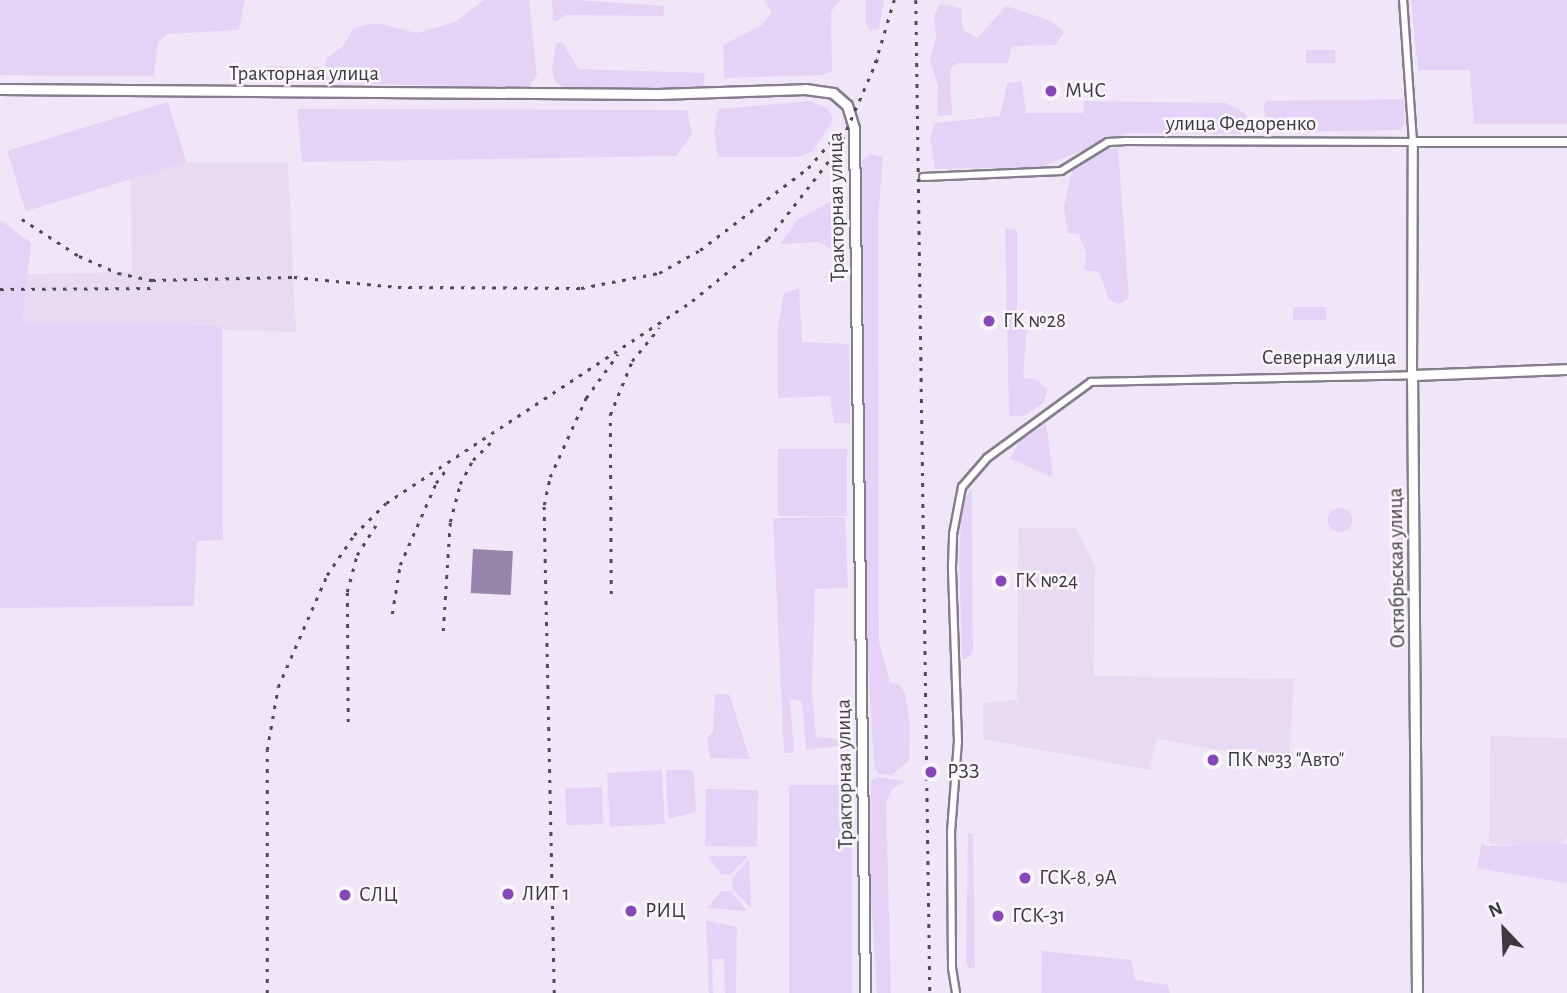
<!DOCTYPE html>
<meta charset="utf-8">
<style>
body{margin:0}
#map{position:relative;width:1567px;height:993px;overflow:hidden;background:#efe7f7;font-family:"Alegreya Sans",sans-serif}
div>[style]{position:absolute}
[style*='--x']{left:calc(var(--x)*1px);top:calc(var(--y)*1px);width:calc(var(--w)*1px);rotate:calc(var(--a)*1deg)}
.built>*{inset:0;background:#e6dbf2}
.green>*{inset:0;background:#e4d3f6;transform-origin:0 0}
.round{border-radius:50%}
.water>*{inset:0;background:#9885ab;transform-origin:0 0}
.roads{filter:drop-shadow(2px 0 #847d8c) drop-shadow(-2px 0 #847d8c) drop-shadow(0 2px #847d8c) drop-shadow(0 -2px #847d8c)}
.minor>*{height:6px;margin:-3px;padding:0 3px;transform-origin:3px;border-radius:3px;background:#fff}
.tertiary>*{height:8px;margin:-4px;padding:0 4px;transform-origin:4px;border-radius:4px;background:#fff}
.secondary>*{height:9px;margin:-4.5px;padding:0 4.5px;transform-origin:4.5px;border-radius:4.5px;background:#fff}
.rail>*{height:2.5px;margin-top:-1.25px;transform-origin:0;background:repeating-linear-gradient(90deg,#4f4b52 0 3.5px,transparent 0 10.5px)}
.dots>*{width:19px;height:19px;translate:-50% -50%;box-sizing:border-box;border:4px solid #faf6fd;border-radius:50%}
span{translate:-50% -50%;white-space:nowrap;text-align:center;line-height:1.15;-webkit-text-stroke:5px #faf6fd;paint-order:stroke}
.street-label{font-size:21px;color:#3c393f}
.poi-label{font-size:21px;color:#3c393f}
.left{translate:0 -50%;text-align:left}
.north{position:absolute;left:1469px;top:895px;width:70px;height:70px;-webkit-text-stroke:5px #faf6fd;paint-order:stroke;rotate:337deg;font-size:19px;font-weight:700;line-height:28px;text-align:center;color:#3c393f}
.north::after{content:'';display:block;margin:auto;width:24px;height:32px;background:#3c393f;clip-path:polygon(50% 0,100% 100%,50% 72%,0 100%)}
</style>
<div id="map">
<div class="built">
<i style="clip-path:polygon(130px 162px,288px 163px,296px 332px,21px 323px,27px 274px,132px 272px)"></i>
<i style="clip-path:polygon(1018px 528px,1076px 528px,1095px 567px,1094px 676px,1294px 679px,1289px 762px,1156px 739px,1150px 770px,983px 739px,983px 703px,1017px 700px)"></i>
<i style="clip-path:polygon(1490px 736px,1567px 738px,1567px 837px,1563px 846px,1489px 844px)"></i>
</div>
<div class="green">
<i style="clip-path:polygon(0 0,245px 0,239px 30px,168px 34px,158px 42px,154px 76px,85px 76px,0 75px)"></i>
<i style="clip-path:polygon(484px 0,529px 0,537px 75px,529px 87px,265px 82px,265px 66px,325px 67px,326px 59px,343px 46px,354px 28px,376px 23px,417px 33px,455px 22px)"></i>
<i style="clip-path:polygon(552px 0,577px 0,665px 6px,663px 16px,566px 15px,557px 21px,553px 21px)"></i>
<i style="clip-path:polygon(764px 0,840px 0,831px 12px,832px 71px,823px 75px,724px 78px,723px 45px,762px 25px,772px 12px)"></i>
<i style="clip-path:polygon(866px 0,884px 0,879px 29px,870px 31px,866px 22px)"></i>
<i style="clip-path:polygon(1411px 0,1567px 0,1567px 124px,1474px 124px,1470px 70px,1418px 70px)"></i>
<i style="clip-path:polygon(940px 4px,961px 8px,963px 30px,977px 38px,1006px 6px,1051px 21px,1064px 32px,1056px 45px,1012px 46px,1008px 63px,958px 63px,950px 69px,952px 115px,937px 116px,938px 87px,930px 59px,936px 37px,934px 16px)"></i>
<i style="clip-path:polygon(556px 43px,563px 43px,579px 69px,705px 73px,703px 89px,563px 87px,555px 82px,552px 70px)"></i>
<i style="left:1306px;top:50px;width:29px;height:13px"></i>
<i style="clip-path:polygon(1022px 81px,1026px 113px,1083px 113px,1084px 101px,1226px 103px,1244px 113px,1255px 127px,1247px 134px,1127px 133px,1040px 167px,935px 169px,930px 137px,935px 123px,1000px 116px,1007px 83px)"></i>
<i style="clip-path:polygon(1404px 99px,1405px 124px,1400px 130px,1278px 132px,1269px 125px,1263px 106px,1267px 101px)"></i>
<i style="clip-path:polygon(811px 101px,828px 109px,833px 120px,812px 152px,798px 157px,718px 157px,714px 132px,718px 109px)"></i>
<i style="left:168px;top:102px;width:63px;height:168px;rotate:73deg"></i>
<i style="clip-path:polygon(297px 109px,687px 110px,692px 134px,676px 156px,302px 162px)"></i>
<i style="clip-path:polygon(1118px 148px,1129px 298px,1119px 304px,1109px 300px,1099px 272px,1085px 270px,1086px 253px,1079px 234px,1068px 233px,1064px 208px,1072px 170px,1107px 149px)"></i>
<i style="clip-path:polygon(870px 154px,883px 157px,878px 220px,879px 641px,890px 682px,900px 685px,905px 693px,910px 725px,909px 760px,892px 775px,878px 774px,874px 765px,867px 646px,862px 198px,862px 160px)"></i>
<i style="clip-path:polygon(830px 202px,841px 204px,844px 250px,833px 250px,818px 242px,780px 244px,797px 220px)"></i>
<i style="clip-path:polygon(0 220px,31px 243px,22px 323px,222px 326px,223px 540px,197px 541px,194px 606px,0 608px)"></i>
<i style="clip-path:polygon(1005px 228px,1017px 230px,1017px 325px,1027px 328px,1023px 378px,1035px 379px,1048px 389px,1043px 403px,1024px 416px,1009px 416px)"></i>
<i style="clip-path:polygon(799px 288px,802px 342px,849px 344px,850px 423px,834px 423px,830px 396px,778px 398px,778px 326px,784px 294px)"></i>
<i style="left:1326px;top:307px;width:13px;height:33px;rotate:90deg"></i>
<i style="clip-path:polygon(1046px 424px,1053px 473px,1051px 477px,1010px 458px,1020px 441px)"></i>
<i style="left:847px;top:449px;width:67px;height:69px;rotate:90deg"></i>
<i style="clip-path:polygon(972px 489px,973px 652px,967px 659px,962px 659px,959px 559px,962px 502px)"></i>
<i class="round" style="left:1328px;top:508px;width:24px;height:24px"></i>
<i style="clip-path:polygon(1394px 515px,1404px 515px,1405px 546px,1401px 551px,1394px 547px)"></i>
<i style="clip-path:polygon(845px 517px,848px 588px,815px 589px,812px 689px,816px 737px,840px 739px,839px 746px,806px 750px,802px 701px,790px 699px,794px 753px,784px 753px,773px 518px)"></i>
<i style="clip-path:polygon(715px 694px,729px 694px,750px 759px,710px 758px,707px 738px,713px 732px)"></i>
<i style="left:662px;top:770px;width:54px;height:55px;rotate:87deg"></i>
<i style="clip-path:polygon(666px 770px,691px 770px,694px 774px,696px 812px,668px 819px)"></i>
<i style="clip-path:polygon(877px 777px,905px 781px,893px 788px,886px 802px,891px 993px,877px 993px,870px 882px,871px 781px)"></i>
<i style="left:789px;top:785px;width:63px;height:208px"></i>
<i style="left:602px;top:787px;width:37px;height:37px;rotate:88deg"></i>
<i style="left:706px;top:789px;width:52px;height:57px;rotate:1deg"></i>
<i style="clip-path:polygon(968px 833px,973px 834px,975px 968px,968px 968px,966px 960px)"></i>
<i style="clip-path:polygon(1482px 842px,1486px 846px,1567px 844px,1567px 883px,1477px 868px)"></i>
<i style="clip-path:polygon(708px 856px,748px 856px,730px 875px,721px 874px)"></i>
<i style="clip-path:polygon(749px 859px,751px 908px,732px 888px,733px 877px)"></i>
<i style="clip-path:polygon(721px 891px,731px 891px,747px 911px,707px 908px)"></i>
<i style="clip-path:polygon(706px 920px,737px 927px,736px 993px,725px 993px,724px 959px,712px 959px,713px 993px,709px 993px)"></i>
<i style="clip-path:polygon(1042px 951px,1131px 960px,1135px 980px,1168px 985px,1170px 993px,1041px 993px)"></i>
</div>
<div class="water">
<i style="left:473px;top:549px;width:40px;height:44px;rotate:3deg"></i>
</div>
<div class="roads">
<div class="minor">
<i style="--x:923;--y:177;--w:138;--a:-2.5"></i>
<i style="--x:1061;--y:171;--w:55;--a:-31.7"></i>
<i style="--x:1108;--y:142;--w:18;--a:-3"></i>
<i style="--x:1126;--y:141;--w:287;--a:0.2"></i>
<i style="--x:1413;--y:142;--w:142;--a:-94"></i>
<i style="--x:956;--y:993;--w:24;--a:-99"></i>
<i style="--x:952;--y:969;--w:137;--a:-90.4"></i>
<i style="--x:951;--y:832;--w:90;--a:-85.6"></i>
<i style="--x:958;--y:742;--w:176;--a:-92"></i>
<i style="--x:952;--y:566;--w:32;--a:-88"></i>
<i style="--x:953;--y:534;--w:48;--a:-79.2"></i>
<i style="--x:962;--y:487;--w:38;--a:-49"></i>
<i style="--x:987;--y:458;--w:129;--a:-36.2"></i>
<i style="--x:1091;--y:382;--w:321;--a:-1.2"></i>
</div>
<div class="tertiary">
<i style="--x:1412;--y:375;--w:233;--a:-89.8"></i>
<i style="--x:1413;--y:142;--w:154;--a:0"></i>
</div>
<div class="secondary">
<i style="--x:0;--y:89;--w:658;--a:0.44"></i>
<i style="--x:658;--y:94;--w:147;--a:-1.9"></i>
<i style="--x:805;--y:89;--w:28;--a:8"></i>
<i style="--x:833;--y:93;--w:18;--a:41"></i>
<i style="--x:847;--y:105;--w:24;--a:73"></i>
<i style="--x:854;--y:128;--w:865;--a:89.27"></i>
<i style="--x:1417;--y:993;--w:618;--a:-90.46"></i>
<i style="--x:1412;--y:375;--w:155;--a:-2.2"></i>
</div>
</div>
<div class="rail">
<i style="--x:916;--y:0;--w:993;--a:89.19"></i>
<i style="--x:875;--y:63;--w:66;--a:-73.2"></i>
<i style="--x:22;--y:219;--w:68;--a:33"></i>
<i style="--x:79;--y:256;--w:43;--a:23.6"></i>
<i style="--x:118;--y:273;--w:35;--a:12"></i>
<i style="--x:152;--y:280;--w:142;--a:-1.2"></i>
<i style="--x:294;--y:277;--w:104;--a:5.5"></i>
<i style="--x:398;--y:287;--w:183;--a:0.3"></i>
<i style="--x:581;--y:288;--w:79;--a:-10.9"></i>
<i style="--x:659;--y:273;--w:47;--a:-29.3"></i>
<i style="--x:700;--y:250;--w:136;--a:-37.2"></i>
<i style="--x:808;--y:168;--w:41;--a:-48.9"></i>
<i style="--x:0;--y:289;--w:157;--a:-0.4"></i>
<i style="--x:611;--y:594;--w:179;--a:-90.3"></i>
<i style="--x:610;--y:415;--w:58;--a:-67.8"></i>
<i style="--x:632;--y:361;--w:43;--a:-50.7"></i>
<i style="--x:392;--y:614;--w:50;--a:-80.7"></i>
<i style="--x:400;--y:565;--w:90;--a:-66.3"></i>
<i style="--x:436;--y:483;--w:21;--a:-53"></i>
<i style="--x:443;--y:631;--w:109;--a:-86.3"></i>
<i style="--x:450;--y:522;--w:39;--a:-75"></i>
<i style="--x:460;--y:484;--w:27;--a:-62"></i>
<i style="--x:473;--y:460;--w:31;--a:-45"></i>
<i style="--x:348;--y:722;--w:130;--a:-90.4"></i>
<i style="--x:347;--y:592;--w:38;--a:-75"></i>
<i style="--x:357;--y:555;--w:41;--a:-57.8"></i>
<i style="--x:267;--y:993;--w:243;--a:-90"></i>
<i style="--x:267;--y:750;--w:64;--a:-80.1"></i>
<i style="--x:278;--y:687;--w:122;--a:-66.4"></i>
<i style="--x:327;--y:575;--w:48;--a:-56"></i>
<i style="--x:354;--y:535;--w:45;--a:-45"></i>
<i style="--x:386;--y:503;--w:367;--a:-33.4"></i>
<i style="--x:692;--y:301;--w:98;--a:-39.2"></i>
<i style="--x:768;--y:239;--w:114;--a:-52.1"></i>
<i style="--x:838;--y:149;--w:103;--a:-66.4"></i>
<i style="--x:554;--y:993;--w:488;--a:-91.2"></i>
<i style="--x:544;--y:505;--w:29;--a:-78"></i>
<i style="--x:550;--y:477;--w:87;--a:-65.5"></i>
<i style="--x:586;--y:398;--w:54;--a:-54"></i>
</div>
<div class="dots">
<i style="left:1051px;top:91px;background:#8746ba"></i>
<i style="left:989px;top:321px;background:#8746ba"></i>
<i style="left:1001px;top:581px;background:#8746ba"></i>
<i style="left:1213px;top:760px;background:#8746ba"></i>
<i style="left:931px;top:772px;background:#8746ba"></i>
<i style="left:1025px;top:878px;background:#8746ba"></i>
<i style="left:508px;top:894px;background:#8746ba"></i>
<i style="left:345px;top:895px;background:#8746ba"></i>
<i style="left:631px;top:911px;background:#8746ba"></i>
<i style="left:998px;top:916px;background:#8746ba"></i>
</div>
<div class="street-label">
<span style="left:304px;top:74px">Тракторная улица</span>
<span style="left:1241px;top:124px">улица Федоренко</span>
<span style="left:837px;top:207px;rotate:-91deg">Тракторная улица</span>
<span style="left:1329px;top:358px">Северная улица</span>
<span style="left:1397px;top:568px;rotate:-91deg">Октябрьская улица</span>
<span style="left:845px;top:774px;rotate:-91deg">Тракторная улица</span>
</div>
<div class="poi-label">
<span class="left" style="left:1065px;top:91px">МЧС</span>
<span class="left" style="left:1003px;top:321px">ГК №28</span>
<span class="left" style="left:1015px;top:581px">ГК №24</span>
<span class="left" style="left:1227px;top:760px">ПК №33 "Авто"</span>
<span class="left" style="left:947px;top:772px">РЗЗ</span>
<span class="left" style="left:1039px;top:878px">ГСК-8, 9А</span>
<span class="left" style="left:522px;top:894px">ЛИТ 1</span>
<span class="left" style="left:359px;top:895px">СЛЦ</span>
<span class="left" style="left:645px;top:911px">РИЦ</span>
<span class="left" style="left:1012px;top:916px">ГСК-31</span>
</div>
<div class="north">N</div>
</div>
